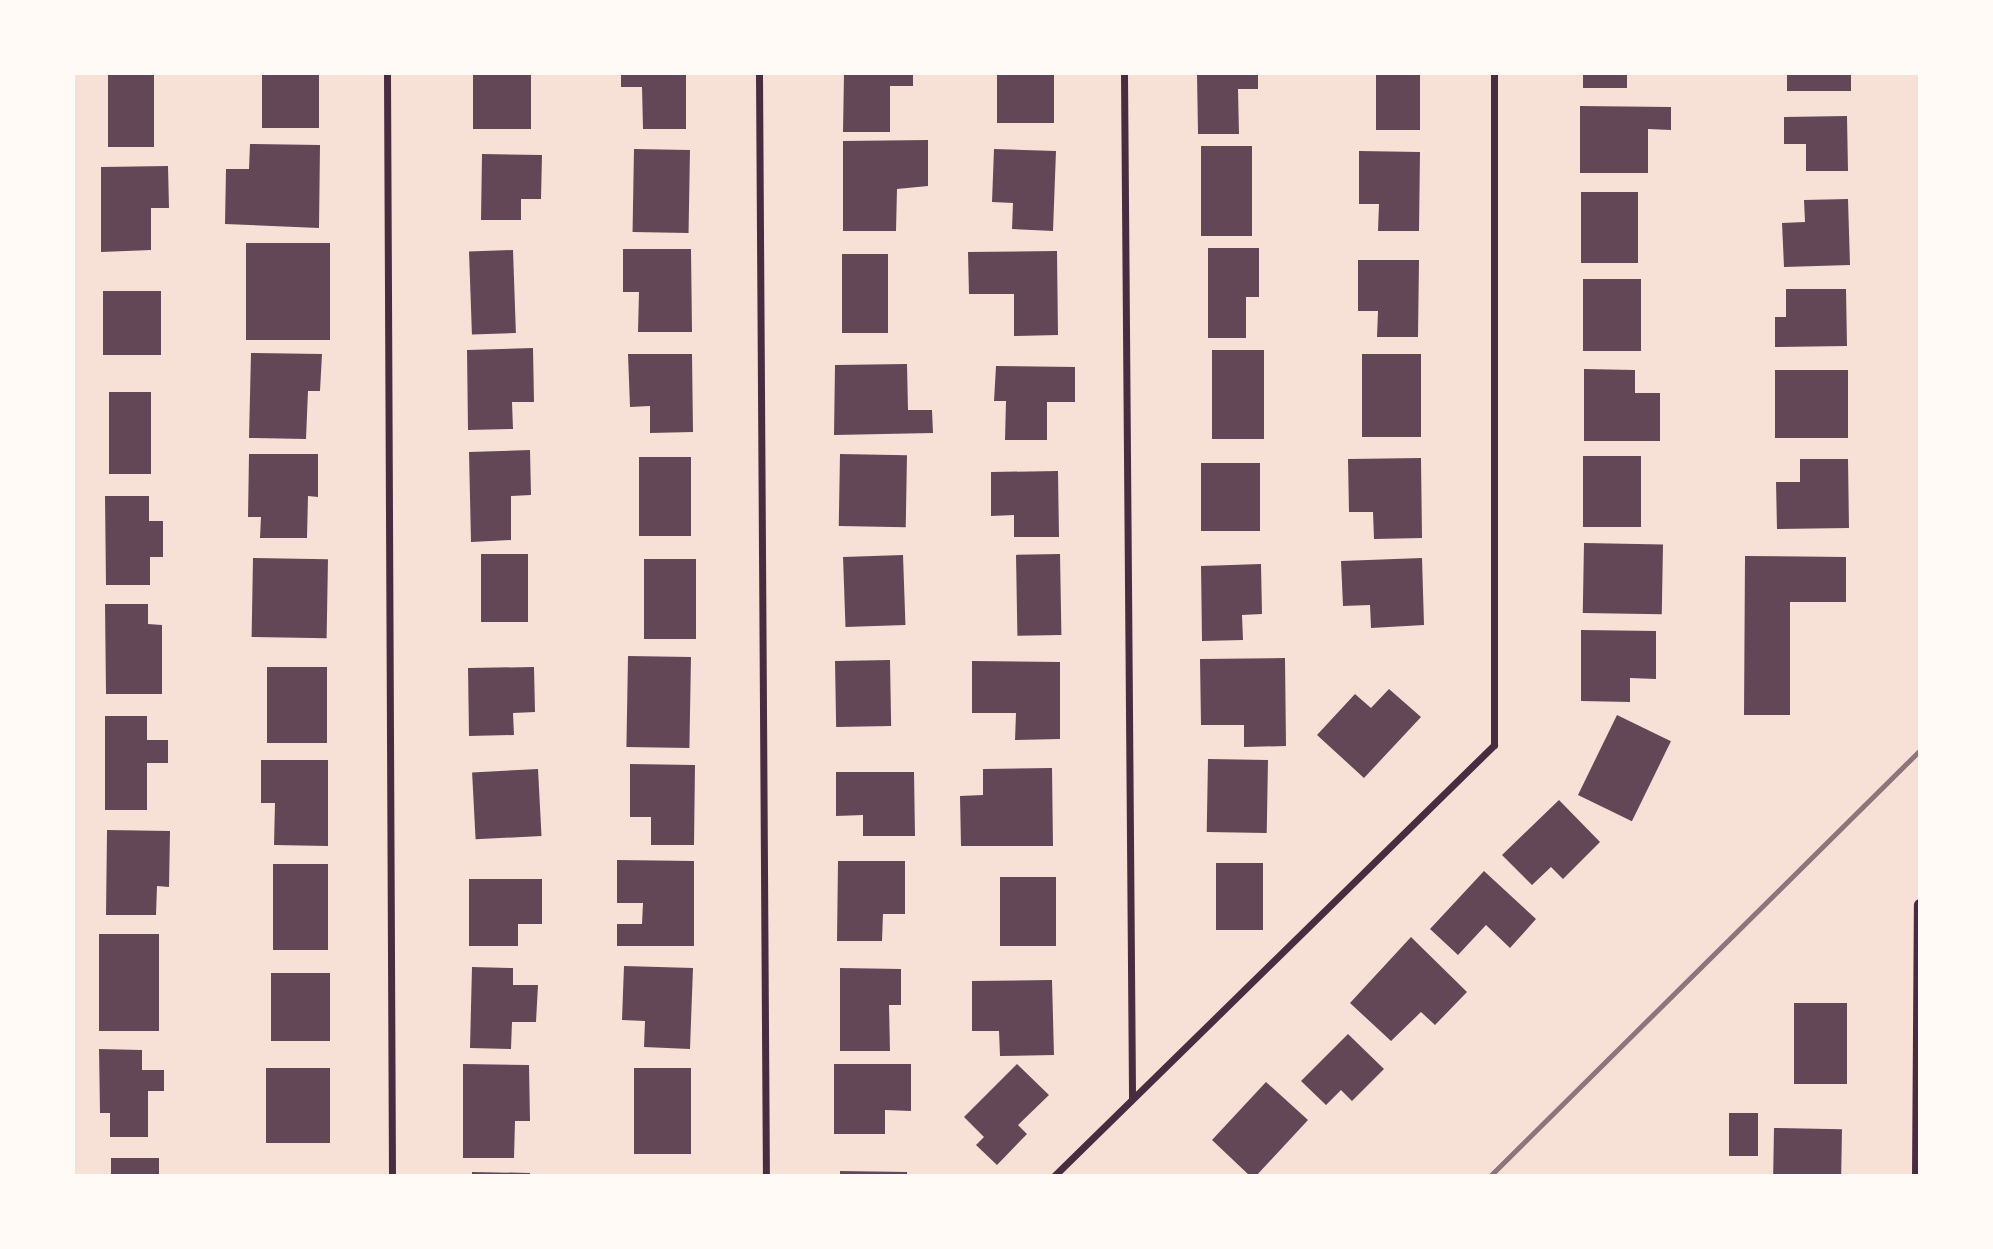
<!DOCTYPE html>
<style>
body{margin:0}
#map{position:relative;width:1993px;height:1249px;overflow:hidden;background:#f7e1d7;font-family:"Times New Roman",serif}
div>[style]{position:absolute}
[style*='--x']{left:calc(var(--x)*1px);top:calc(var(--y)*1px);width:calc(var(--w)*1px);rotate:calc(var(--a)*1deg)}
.building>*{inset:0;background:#644757;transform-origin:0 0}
.minor>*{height:7px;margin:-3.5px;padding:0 3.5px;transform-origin:3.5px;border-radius:3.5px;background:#4a2c40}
.tertiary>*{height:12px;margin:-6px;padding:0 6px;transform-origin:6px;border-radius:6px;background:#4a2c40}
.rail>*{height:5px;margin:-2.5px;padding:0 2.5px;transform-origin:2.5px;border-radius:2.5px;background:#8f747c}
span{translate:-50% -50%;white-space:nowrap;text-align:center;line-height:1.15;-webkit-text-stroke:5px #fffaf5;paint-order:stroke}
.frame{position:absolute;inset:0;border:75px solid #fffaf5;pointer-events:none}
</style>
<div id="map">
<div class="building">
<i style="left:108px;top:74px;width:46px;height:73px"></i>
<i style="left:262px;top:74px;width:57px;height:54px"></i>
<i style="left:473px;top:74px;width:58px;height:55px"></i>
<i style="clip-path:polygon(621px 74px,686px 74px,686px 129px,643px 129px,642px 87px,621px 87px)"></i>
<i style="clip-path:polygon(844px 74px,913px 74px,913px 86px,890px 86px,890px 132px,843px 132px)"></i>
<i style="left:997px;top:74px;width:57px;height:49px"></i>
<i style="clip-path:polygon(1197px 74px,1258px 74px,1258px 89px,1238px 89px,1239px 134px,1198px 134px)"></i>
<i style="left:1376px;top:74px;width:44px;height:56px"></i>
<i style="left:1583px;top:74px;width:44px;height:14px"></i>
<i style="left:1787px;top:74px;width:64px;height:17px"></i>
<i style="clip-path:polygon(1580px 106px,1671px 107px,1671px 130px,1648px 129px,1648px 173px,1580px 173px)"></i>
<i style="clip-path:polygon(1847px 116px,1848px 171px,1806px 171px,1806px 144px,1784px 144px,1784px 117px)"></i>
<i style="clip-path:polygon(928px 140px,928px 186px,897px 189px,896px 231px,843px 231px,843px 141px)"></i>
<i style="clip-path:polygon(250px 144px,320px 145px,319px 228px,225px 224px,226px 169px,249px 169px)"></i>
<i style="left:1201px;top:146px;width:51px;height:90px"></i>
<i style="left:634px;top:149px;width:56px;height:83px;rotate:1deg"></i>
<i style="clip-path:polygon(994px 149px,1056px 151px,1053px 231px,1012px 229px,1013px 203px,992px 202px)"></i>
<i style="clip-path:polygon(1359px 151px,1420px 152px,1419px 231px,1378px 231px,1379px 204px,1359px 204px)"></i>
<i style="clip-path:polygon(482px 154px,542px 155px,541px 199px,521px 199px,521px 220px,481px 220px)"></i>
<i style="clip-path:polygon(168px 166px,169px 208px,151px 208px,151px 250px,101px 252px,101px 167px)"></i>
<i style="left:1581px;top:192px;width:57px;height:71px"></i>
<i style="clip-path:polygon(1848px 199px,1850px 265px,1784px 267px,1782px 223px,1805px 222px,1804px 200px)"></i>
<i style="left:246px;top:243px;width:84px;height:97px"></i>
<i style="clip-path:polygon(1208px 248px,1259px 248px,1259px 297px,1246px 297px,1246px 338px,1208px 338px)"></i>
<i style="clip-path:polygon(623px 249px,691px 249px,692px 332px,638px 332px,639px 292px,623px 292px)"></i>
<i style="left:513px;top:250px;width:83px;height:44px;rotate:88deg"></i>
<i style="clip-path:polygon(1057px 251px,1058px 335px,1014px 336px,1014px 294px,969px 294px,968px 252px)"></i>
<i style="left:842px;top:254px;width:46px;height:79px"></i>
<i style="clip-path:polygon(1358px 260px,1419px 260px,1418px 337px,1377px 337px,1378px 311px,1358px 311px)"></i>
<i style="left:1583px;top:279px;width:58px;height:72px"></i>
<i style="clip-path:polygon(1786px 289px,1846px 289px,1847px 346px,1775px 347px,1775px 317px,1786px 317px)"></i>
<i style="left:103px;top:291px;width:58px;height:64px"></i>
<i style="clip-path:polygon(533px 348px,534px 402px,512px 402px,513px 429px,468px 430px,467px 350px)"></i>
<i style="left:1212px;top:350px;width:52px;height:89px"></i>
<i style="clip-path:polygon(251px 353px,322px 354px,320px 391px,308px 391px,306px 439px,249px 438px)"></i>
<i style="clip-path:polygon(628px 354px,692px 354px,693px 432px,650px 433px,650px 406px,630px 407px)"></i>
<i style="left:1362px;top:354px;width:59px;height:83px"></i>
<i style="clip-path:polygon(907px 364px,908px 410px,932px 410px,933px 433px,834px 435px,835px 365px)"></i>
<i style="clip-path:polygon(996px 366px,1075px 367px,1075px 402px,1047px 402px,1047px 440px,1005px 440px,1006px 401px,994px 401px)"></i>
<i style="clip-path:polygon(1584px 369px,1635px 370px,1635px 393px,1660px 393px,1660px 441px,1584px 441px)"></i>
<i style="left:1775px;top:370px;width:73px;height:68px"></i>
<i style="left:109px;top:392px;width:42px;height:82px"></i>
<i style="clip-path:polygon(530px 450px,531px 495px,511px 496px,511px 540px,471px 542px,469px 452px)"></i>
<i style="clip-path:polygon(249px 454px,318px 454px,318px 497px,308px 496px,307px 538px,260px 538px,261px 517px,248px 517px)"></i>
<i style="left:840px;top:454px;width:67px;height:72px;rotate:1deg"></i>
<i style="left:1583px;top:456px;width:58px;height:71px"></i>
<i style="left:639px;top:457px;width:52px;height:79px"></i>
<i style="clip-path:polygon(1421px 458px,1422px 538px,1374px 539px,1373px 512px,1349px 512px,1348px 459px)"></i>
<i style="clip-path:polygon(1800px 459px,1848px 459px,1849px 528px,1777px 529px,1776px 482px,1800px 482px)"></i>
<i style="left:1201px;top:463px;width:59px;height:68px"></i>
<i style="clip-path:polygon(1058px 471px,1059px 537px,1014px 537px,1014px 515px,991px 516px,991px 472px)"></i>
<i style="clip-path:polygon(105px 496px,149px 496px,149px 521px,163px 521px,163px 557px,150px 557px,150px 585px,106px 585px)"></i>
<i style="left:1584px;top:543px;width:79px;height:70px;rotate:1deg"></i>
<i style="left:481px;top:554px;width:47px;height:68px"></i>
<i style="left:1060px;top:554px;width:81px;height:44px;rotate:89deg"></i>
<i style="left:903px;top:555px;width:70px;height:60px;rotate:88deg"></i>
<i style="clip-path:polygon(1745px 556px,1846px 557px,1846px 602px,1790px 602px,1790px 715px,1744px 715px)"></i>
<i style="left:253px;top:558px;width:75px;height:79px;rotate:1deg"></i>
<i style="clip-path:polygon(1422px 558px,1424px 625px,1371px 628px,1370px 605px,1343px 606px,1341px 561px)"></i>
<i style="left:644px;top:559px;width:52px;height:80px"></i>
<i style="clip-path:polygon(1261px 564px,1262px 614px,1242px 615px,1243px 640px,1202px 641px,1201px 566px)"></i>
<i style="clip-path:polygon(105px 604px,148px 604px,148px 624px,162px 625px,162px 694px,106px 694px)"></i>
<i style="clip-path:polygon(1581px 630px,1656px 631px,1656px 679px,1630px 678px,1630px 702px,1581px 701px)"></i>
<i style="left:628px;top:656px;width:63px;height:91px;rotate:1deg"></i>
<i style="clip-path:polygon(1285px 658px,1286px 746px,1244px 747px,1244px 725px,1201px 725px,1200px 659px)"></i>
<i style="left:890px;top:660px;width:66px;height:55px;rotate:89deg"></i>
<i style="clip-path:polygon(972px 661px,1060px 662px,1060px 739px,1015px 740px,1016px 713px,972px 713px)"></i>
<i style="left:267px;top:667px;width:60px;height:76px"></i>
<i style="clip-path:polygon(534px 667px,535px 712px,513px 713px,514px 735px,469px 736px,468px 668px)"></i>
<i style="clip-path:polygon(1389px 689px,1421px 717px,1364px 778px,1317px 735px,1355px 694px,1371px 708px)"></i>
<i style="left:1617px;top:715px;width:60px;height:89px;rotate:26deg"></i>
<i style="clip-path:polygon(105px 716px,147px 716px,147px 740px,168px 740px,168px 763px,147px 763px,147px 810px,105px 810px)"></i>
<i style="left:1208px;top:759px;width:60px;height:73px;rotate:1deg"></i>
<i style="clip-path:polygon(261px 760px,328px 760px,328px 846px,274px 845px,275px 803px,261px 803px)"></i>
<i style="clip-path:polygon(630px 764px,695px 765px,694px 845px,651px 845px,651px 817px,630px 817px)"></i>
<i style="clip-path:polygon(1052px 768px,1053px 846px,961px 846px,960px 796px,983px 795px,983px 769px)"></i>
<i style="left:538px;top:769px;width:67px;height:66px;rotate:87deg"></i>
<i style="clip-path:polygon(836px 772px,914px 772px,915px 836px,863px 836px,863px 815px,836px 816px)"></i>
<i style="clip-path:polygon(1559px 800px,1600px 842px,1563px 879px,1551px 867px,1532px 885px,1502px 855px)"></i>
<i style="clip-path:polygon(107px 830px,170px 831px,169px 887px,157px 886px,156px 915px,106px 915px)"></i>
<i style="clip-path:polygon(617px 860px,694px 861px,694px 946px,617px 946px,617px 924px,642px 924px,643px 903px,617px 903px)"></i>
<i style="clip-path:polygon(838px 861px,905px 861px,905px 914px,883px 914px,882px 941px,837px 941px)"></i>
<i style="left:1216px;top:863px;width:47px;height:67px"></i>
<i style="left:273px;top:864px;width:55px;height:86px"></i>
<i style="clip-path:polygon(1484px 871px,1536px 919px,1510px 948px,1486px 925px,1458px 955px,1430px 929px)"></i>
<i style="left:1000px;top:877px;width:56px;height:69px"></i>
<i style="clip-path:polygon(469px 879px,542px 879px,542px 924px,518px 924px,518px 946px,469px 946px)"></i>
<i style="left:99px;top:934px;width:60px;height:97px"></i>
<i style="clip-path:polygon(1411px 937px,1467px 992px,1435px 1025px,1421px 1012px,1391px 1041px,1350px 1003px)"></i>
<i style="clip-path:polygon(624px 966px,693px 968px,690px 1049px,644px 1047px,645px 1021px,622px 1020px)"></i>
<i style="clip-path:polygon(472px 967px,513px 968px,513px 985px,538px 985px,536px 1022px,512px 1022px,511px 1049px,470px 1048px)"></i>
<i style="clip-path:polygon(840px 968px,901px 969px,901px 1005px,889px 1005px,890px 1051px,840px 1051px)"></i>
<i style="left:271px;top:973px;width:59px;height:68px"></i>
<i style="clip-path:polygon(1052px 980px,1054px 1055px,1000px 1056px,999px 1031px,972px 1031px,972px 981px)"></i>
<i style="left:1794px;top:1003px;width:53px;height:81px"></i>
<i style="clip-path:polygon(1348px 1034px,1384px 1069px,1352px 1101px,1341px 1090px,1326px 1105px,1301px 1081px)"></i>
<i style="clip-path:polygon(99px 1049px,142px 1050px,142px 1070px,164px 1070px,164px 1091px,148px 1091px,148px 1137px,110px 1137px,110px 1113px,100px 1113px)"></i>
<i style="clip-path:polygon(463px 1064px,529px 1065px,530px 1121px,515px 1121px,514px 1158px,463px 1158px)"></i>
<i style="clip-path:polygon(834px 1064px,911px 1064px,911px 1111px,885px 1110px,885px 1134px,834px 1134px)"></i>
<i style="clip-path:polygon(1017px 1064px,1049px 1095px,1018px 1125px,1027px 1134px,997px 1165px,976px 1145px,984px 1137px,964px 1117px)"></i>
<i style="left:266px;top:1068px;width:64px;height:75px"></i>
<i style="left:634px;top:1068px;width:57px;height:86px"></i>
<i style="clip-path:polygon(1266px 1082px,1308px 1120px,1256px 1176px,1250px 1176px,1212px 1140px)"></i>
<i style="left:1729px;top:1113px;width:29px;height:43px"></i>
<i style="left:1774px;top:1128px;width:68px;height:48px;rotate:1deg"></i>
<i style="left:159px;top:1158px;width:18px;height:48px;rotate:90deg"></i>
<i style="clip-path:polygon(840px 1171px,907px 1172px,907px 1176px,840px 1176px)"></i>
<i style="clip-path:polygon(472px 1172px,530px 1173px,530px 1176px,472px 1176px)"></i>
</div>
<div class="minor">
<i style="--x:387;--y:74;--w:1102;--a:89.74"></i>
<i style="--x:759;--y:74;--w:1102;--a:89.64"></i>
<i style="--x:1124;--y:74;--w:1024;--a:89.55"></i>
<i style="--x:1054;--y:1176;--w:616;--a:-44.41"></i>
<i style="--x:1494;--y:745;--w:671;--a:-90"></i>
</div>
<div class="tertiary">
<i style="--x:1918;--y:1176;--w:271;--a:-89.6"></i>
</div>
<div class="rail">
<i style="--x:1490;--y:1176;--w:605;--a:-44.73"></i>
</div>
<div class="frame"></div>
</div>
